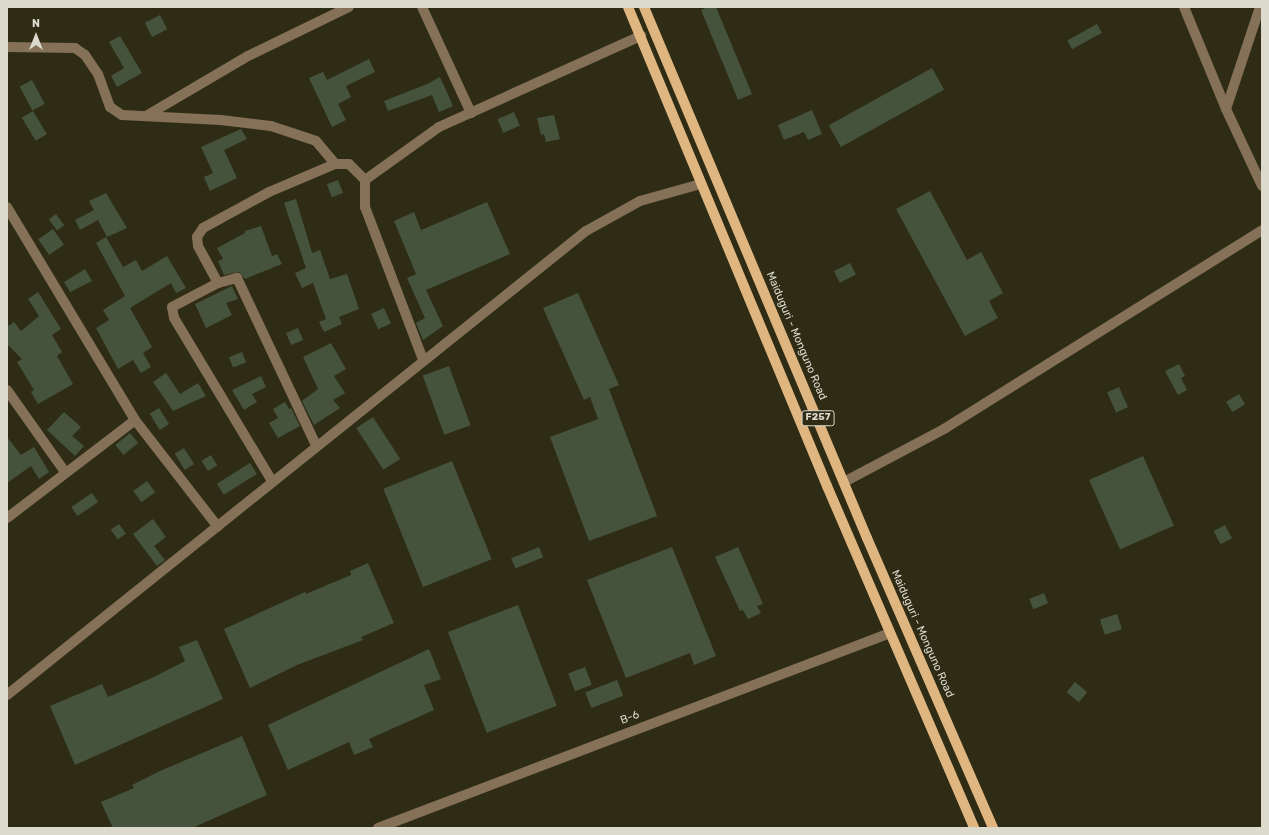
<!DOCTYPE html>
<style>
body{margin:0}
#map{position:relative;width:1269px;height:835px;overflow:hidden;background:#2f2c16;font-family:Rubik,sans-serif}
div>[style]{position:absolute}
[style*='--x']{left:calc(var(--x)*1px);top:calc(var(--y)*1px);width:calc(var(--w)*1px);rotate:calc(var(--a)*1deg)}
.building>*{inset:0;background:#45533c;transform-origin:0 0}
.minor>*{height:10px;margin:-5px;padding:0 5px;transform-origin:5px;border-radius:5px;background:#857157}
.major>*{height:10px;margin:-5px;padding:0 5px;transform-origin:5px;border-radius:5px;background:#e0b680}
span{translate:-50% -50%;white-space:nowrap;text-align:center;line-height:1.15;-webkit-text-stroke:3px #2f2c16;paint-order:stroke}
.shield-label span{padding:1px 3px;background:#2f2c16;border:1px solid;border-radius:3px;-webkit-text-stroke-width:0}
.shield-label{font-size:10px;color:#dbdacd;font-weight:700}
.street-label{font-size:11px;color:#dbdacd}
.frame{position:absolute;inset:0;border:8px solid #dbdacd;pointer-events:none}
.north{position:absolute;left:16px;top:16px;width:40px;height:40px;-webkit-text-stroke:3px #2f2c16;paint-order:stroke;rotate:0deg;font-size:11px;font-weight:700;line-height:16px;text-align:center;color:#dbdacd}
.north::after{content:'';display:block;margin:auto;width:14px;height:18px;background:#dbdacd;clip-path:polygon(50% 0,100% 100%,50% 72%,0 100%)}
</style>
<div id="map">
<div class="building">
<i style="clip-path:polygon(708px 7px,716px 7px,752px 94px,738px 100px,701px 10px)"></i>
<i style="left:160px;top:15px;width:16px;height:17px;rotate:63deg"></i>
<i style="left:1097px;top:24px;width:10px;height:34px;rotate:61deg"></i>
<i style="clip-path:polygon(120px 36px,142px 73px,117px 87px,111px 76px,124px 68px,109px 42px)"></i>
<i style="clip-path:polygon(369px 59px,375px 72px,346px 86px,351px 97px,338px 104px,346px 120px,332px 127px,309px 78px,323px 72px,327px 80px)"></i>
<i style="left:932px;top:68px;width:25px;height:118px;rotate:61deg"></i>
<i style="clip-path:polygon(440px 77px,453px 106px,439px 112px,432px 95px,388px 111px,384px 101px,427px 84px)"></i>
<i style="left:32px;top:80px;width:27px;height:14px;rotate:62deg"></i>
<i style="clip-path:polygon(812px 110px,822px 134px,808px 140px,804px 132px,784px 140px,778px 125px)"></i>
<i style="left:33px;top:111px;width:27px;height:13px;rotate:59deg"></i>
<i style="left:514px;top:112px;width:15px;height:18px;rotate:67deg"></i>
<i style="clip-path:polygon(554px 115px,560px 139px,546px 142px,544px 134px,541px 135px,537px 118px)"></i>
<i style="clip-path:polygon(241px 129px,247px 139px,224px 150px,237px 178px,210px 191px,204px 177px,213px 173px,201px 147px)"></i>
<i style="left:338px;top:180px;width:14px;height:12px;rotate:69deg"></i>
<i style="clip-path:polygon(930px 191px,967px 260px,981px 252px,1003px 293px,989px 301px,998px 318px,965px 336px,896px 209px)"></i>
<i style="clip-path:polygon(106px 193px,127px 228px,107px 237px,98px 220px,80px 230px,75px 220px,94px 210px,89px 201px)"></i>
<i style="clip-path:polygon(296px 199px,312px 253px,320px 250px,330px 279px,347px 274px,359px 309px,339px 317px,342px 324px,324px 332px,319px 322px,326px 319px,313px 283px,302px 288px,295px 273px,306px 268px,284px 203px)"></i>
<i style="clip-path:polygon(487px 202px,510px 254px,426px 290px,443px 326px,423px 340px,416px 323px,425px 318px,407px 278px,416px 274px,394px 221px,414px 212px,421px 230px)"></i>
<i style="left:56px;top:214px;width:14px;height:9px;rotate:54deg"></i>
<i style="clip-path:polygon(261px 226px,272px 256px,277px 254px,282px 264px,245px 279px,239px 272px,224px 275px,218px 261px,223px 259px,217px 248px,245px 233px,245px 231px)"></i>
<i style="left:53px;top:229px;width:19px;height:18px;rotate:55deg"></i>
<i style="clip-path:polygon(106px 237px,123px 267px,136px 260px,142px 271px,167px 256px,186px 288px,176px 293px,171px 283px,130px 308px,152px 347px,143px 353px,151px 367px,141px 373px,133px 360px,118px 369px,96px 328px,109px 320px,103px 310px,125px 296px,96px 243px)"></i>
<i style="left:850px;top:263px;width:13px;height:18px;rotate:63deg"></i>
<i style="clip-path:polygon(85px 269px,92px 281px,70px 292px,64px 282px)"></i>
<i style="clip-path:polygon(232px 286px,238px 299px,226px 303px,232px 315px,206px 328px,195px 304px)"></i>
<i style="clip-path:polygon(38px 292px,61px 329px,52px 335px,62px 352px,57px 356px,73px 384px,38px 404px,31px 392px,34px 390px,17px 362px,22px 359px,7px 344px,7px 327px,14px 322px,21px 331px,39px 316px,28px 299px)"></i>
<i style="clip-path:polygon(578px 293px,619px 385px,609px 389px,657px 516px,589px 541px,550px 437px,598px 419px,590px 397px,584px 400px,543px 308px)"></i>
<i style="left:384px;top:308px;width:17px;height:14px;rotate:66deg"></i>
<i style="left:298px;top:328px;width:13px;height:13px;rotate:67deg"></i>
<i style="clip-path:polygon(331px 343px,346px 369px,334px 376px,345px 393px,333px 400px,340px 408px,314px 425px,302px 401px,318px 389px,303px 357px)"></i>
<i style="left:242px;top:352px;width:11px;height:14px;rotate:68deg"></i>
<i style="clip-path:polygon(1179px 364px,1185px 376px,1181px 378px,1187px 390px,1178px 395px,1165px 371px)"></i>
<i style="left:449px;top:366px;width:63px;height:28px;rotate:70deg"></i>
<i style="clip-path:polygon(166px 373px,180px 394px,198px 383px,206px 396px,173px 411px,153px 382px)"></i>
<i style="clip-path:polygon(261px 376px,266px 387px,252px 394px,257px 402px,244px 410px,232px 390px)"></i>
<i style="left:1119px;top:387px;width:22px;height:13px;rotate:66deg"></i>
<i style="left:1239px;top:394px;width:12px;height:15px;rotate:59deg"></i>
<i style="clip-path:polygon(285px 402px,289px 409px,291px 408px,300px 426px,278px 438px,269px 423px,278px 418px,273px 409px)"></i>
<i style="left:159px;top:408px;width:19px;height:11px;rotate:58deg"></i>
<i style="clip-path:polygon(64px 412px,81px 427px,72px 436px,84px 446px,75px 456px,47px 430px)"></i>
<i style="left:373px;top:417px;width:50px;height:20px;rotate:57deg"></i>
<i style="left:130px;top:433px;width:13px;height:19px;rotate:51deg"></i>
<i style="clip-path:polygon(7px 437px,21px 455px,34px 447px,49px 472px,39px 479px,31px 466px,7px 483px)"></i>
<i style="left:184px;top:448px;width:19px;height:11px;rotate:58deg"></i>
<i style="left:211px;top:455px;width:12px;height:11px;rotate:59deg"></i>
<i style="left:1143px;top:456px;width:76px;height:59px;rotate:66deg"></i>
<i style="left:452px;top:461px;width:106px;height:74px;rotate:68deg"></i>
<i style="left:250px;top:463px;width:13px;height:39px;rotate:58deg"></i>
<i style="left:147px;top:481px;width:14px;height:17px;rotate:54deg"></i>
<i style="left:92px;top:493px;width:11px;height:25px;rotate:56deg"></i>
<i style="clip-path:polygon(153px 519px,166px 537px,154px 546px,165px 560px,157px 566px,133px 534px)"></i>
<i style="left:119px;top:524px;width:12px;height:10px;rotate:55deg"></i>
<i style="left:1225px;top:525px;width:15px;height:13px;rotate:62deg"></i>
<i style="left:539px;top:547px;width:11px;height:30px;rotate:68deg"></i>
<i style="clip-path:polygon(672px 547px,716px 656px,694px 665px,690px 653px,626px 678px,587px 580px)"></i>
<i style="clip-path:polygon(738px 547px,763px 604px,757px 606px,761px 613px,748px 619px,743px 610px,740px 611px,715px 557px)"></i>
<i style="clip-path:polygon(368px 563px,394px 623px,361px 637px,363px 640px,297px 665px,250px 688px,224px 629px,305px 592px,306px 594px,351px 575px,350px 571px)"></i>
<i style="left:1044px;top:593px;width:11px;height:16px;rotate:68deg"></i>
<i style="left:518px;top:605px;width:108px;height:75px;rotate:69deg"></i>
<i style="left:1117px;top:614px;width:16px;height:18px;rotate:72deg"></i>
<i style="clip-path:polygon(197px 640px,223px 699px,75px 765px,50px 706px,102px 684px,108px 697px,154px 677px,185px 661px,179px 647px)"></i>
<i style="clip-path:polygon(429px 649px,441px 679px,424px 685px,434px 710px,369px 739px,373px 747px,354px 755px,349px 742px,288px 770px,268px 725px)"></i>
<i style="left:585px;top:667px;width:19px;height:18px;rotate:69deg"></i>
<i style="left:617px;top:680px;width:17px;height:34px;rotate:69deg"></i>
<i style="left:1075px;top:682px;width:16px;height:13px;rotate:40deg"></i>
<i style="clip-path:polygon(242px 736px,267px 795px,192px 828px,113px 828px,101px 802px,134px 788px,132px 785px,160px 771px)"></i>
</div>
<div class="minor">
<i style="--x:422;--y:7;--w:117;--a:65.2"></i>
<i style="--x:1184;--y:7;--w:110;--a:67.6"></i>
<i style="--x:1226;--y:109;--w:85;--a:64.9"></i>
<i style="--x:7;--y:47;--w:68;--a:0.8"></i>
<i style="--x:75;--y:48;--w:12;--a:35"></i>
<i style="--x:85;--y:55;--w:23;--a:56"></i>
<i style="--x:98;--y:74;--w:35;--a:70"></i>
<i style="--x:110;--y:107;--w:14;--a:34"></i>
<i style="--x:122;--y:115;--w:99;--a:2.9"></i>
<i style="--x:221;--y:120;--w:50;--a:6.8"></i>
<i style="--x:271;--y:126;--w:47;--a:18.4"></i>
<i style="--x:316;--y:141;--w:30;--a:50"></i>
<i style="--x:1226;--y:109;--w:108;--a:-71.6"></i>
<i style="--x:146;--y:116;--w:118;--a:-30.5"></i>
<i style="--x:248;--y:56;--w:112;--a:-25.9"></i>
<i style="--x:365;--y:180;--w:91;--a:-35.6"></i>
<i style="--x:439;--y:127;--w:222;--a:-24.3"></i>
<i style="--x:7;--y:207;--w:249;--a:59"></i>
<i style="--x:135;--y:420;--w:135;--a:52.2"></i>
<i style="--x:218;--y:283;--w:42;--a:-118.4"></i>
<i style="--x:198;--y:246;--w:9;--a:-96"></i>
<i style="--x:197;--y:237;--w:11;--a:-56"></i>
<i style="--x:203;--y:228;--w:75;--a:-28.6"></i>
<i style="--x:269;--y:192;--w:72;--a:-23"></i>
<i style="--x:335;--y:164;--w:14;--a:0"></i>
<i style="--x:349;--y:164;--w:23;--a:45"></i>
<i style="--x:365;--y:180;--w:27;--a:90"></i>
<i style="--x:365;--y:207;--w:164;--a:69.2"></i>
<i style="--x:7;--y:390;--w:100;--a:54.7"></i>
<i style="--x:272;--y:481;--w:190;--a:-121"></i>
<i style="--x:174;--y:318;--w:11;--a:-100"></i>
<i style="--x:172;--y:307;--w:52;--a:-27.6"></i>
<i style="--x:218;--y:283;--w:20;--a:-15"></i>
<i style="--x:237;--y:278;--w:185;--a:64.7"></i>
<i style="--x:844;--y:482;--w:113;--a:-27.9"></i>
<i style="--x:944;--y:429;--w:375;--a:-32"></i>
<i style="--x:7;--y:518;--w:161;--a:-37.4"></i>
<i style="--x:7;--y:695;--w:742;--a:-38.71"></i>
<i style="--x:586;--y:231;--w:62;--a:-29.1"></i>
<i style="--x:640;--y:201;--w:63;--a:-15.6"></i>
<i style="--x:378;--y:828;--w:548;--a:-20.85"></i>
</div>
<div class="major">
<i style="--x:628;--y:7;--w:519;--a:67.44"></i>
<i style="--x:827;--y:486;--w:372;--a:66.7"></i>
<i style="--x:644;--y:7;--w:576;--a:67.22"></i>
<i style="--x:867;--y:538;--w:316;--a:66.5"></i>
</div>
<div class="shield-label">
<span style="left:818px;top:418px">F257</span>
</div>
<div class="street-label">
<span style="left:796px;top:336px;rotate:67deg">Maiduguri - Monguno Road</span>
<span style="left:922px;top:634px;rotate:66deg">Maiduguri - Monguno Road</span>
<span style="left:630px;top:718px;rotate:-21deg">B-6</span>
</div>
<div class="frame"></div>
<div class="north">N</div>
</div>
